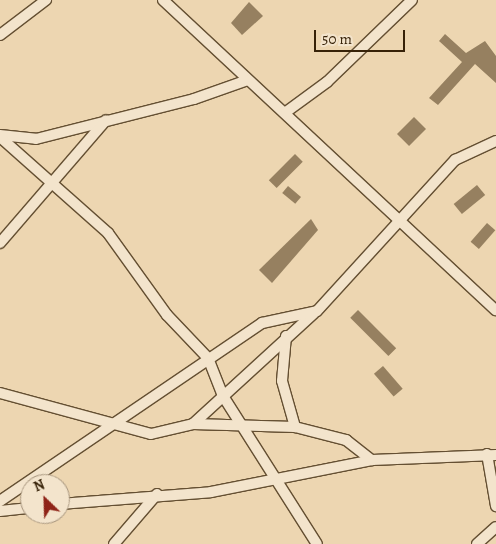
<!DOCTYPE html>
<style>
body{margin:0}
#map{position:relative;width:496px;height:544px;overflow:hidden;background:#edd6b1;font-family:Alegreya,serif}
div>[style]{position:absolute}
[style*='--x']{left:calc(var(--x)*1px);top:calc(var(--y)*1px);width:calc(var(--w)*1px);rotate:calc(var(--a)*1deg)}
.building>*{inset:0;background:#968060;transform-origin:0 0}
.roads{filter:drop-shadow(1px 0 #644f32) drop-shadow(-1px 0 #644f32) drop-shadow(0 1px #644f32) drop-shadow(0 -1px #644f32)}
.minor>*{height:10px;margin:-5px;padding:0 5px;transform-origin:5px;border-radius:5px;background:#f3e4cc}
span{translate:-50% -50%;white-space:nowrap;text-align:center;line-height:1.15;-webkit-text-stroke:4px #f3e4cc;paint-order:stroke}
.north{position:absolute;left:20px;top:474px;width:50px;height:50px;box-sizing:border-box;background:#f3e4cc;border:1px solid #a8967e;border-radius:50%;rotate:336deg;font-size:14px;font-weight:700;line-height:20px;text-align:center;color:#372208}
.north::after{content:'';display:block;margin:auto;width:18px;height:22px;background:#8f2418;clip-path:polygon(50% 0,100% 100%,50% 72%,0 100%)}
.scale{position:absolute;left:314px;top:30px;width:91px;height:22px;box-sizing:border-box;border:2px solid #372208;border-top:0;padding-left:6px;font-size:15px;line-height:18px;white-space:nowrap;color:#372208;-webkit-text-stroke:4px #f3e4cc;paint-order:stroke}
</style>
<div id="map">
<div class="building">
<i style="clip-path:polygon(249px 2px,263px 16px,242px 35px,231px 23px)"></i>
<i style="clip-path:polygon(445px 34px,466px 53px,485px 41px,496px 56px,496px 83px,475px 64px,438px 105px,429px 98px,462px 62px,439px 41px)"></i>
<i style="left:414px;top:117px;width:17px;height:24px;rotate:45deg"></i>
<i style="left:295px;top:154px;width:11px;height:37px;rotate:45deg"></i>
<i style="left:477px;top:185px;width:13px;height:30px;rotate:51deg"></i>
<i style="left:288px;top:186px;width:17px;height:9px;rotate:40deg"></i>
<i style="clip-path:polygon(311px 219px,318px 230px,272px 283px,259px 270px)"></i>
<i style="left:487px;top:223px;width:11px;height:25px;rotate:41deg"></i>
<i style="left:358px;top:310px;width:54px;height:11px;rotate:45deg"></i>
<i style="left:383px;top:366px;width:30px;height:12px;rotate:49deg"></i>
</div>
<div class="roads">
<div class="minor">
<i style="--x:163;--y:0;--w:455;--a:43"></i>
<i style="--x:0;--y:35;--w:58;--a:-37.3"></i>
<i style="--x:286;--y:112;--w:51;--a:-36.2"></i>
<i style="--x:327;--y:82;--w:118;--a:-44"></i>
<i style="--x:0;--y:135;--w:36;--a:6"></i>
<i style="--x:36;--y:139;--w:163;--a:-14.2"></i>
<i style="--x:194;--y:99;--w:57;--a:-19.4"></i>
<i style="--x:0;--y:137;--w:144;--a:41.6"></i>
<i style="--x:108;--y:233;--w:101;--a:54.3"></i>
<i style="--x:167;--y:315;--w:59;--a:46.4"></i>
<i style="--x:208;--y:358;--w:41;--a:68.5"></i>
<i style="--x:223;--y:396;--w:175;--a:57.6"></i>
<i style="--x:0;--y:243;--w:162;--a:-49.2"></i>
<i style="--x:286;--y:336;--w:45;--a:95.1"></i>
<i style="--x:282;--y:381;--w:48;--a:74.2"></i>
<i style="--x:0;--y:393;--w:156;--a:15.2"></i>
<i style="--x:151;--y:434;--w:43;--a:-13.4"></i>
<i style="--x:193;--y:424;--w:102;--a:1.7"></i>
<i style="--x:295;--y:427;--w:53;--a:14.3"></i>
<i style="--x:346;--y:440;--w:33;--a:38"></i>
<i style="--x:193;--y:424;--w:164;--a:-42.5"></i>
<i style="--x:487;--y:454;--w:53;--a:80.2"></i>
<i style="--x:0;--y:501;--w:317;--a:-34.2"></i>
<i style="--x:262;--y:323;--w:56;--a:-12.3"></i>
<i style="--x:317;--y:311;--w:205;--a:-47.6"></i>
<i style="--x:455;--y:160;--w:45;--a:-24.9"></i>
<i style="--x:60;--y:504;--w:151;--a:-4.5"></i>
<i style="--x:211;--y:492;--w:164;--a:-11.2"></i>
<i style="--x:372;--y:460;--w:124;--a:-2.3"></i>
<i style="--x:0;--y:511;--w:30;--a:-6"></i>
<i style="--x:114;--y:544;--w:66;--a:-49.3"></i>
<i style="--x:477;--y:544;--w:25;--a:-42"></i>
</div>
</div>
<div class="north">N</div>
<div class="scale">50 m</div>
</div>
